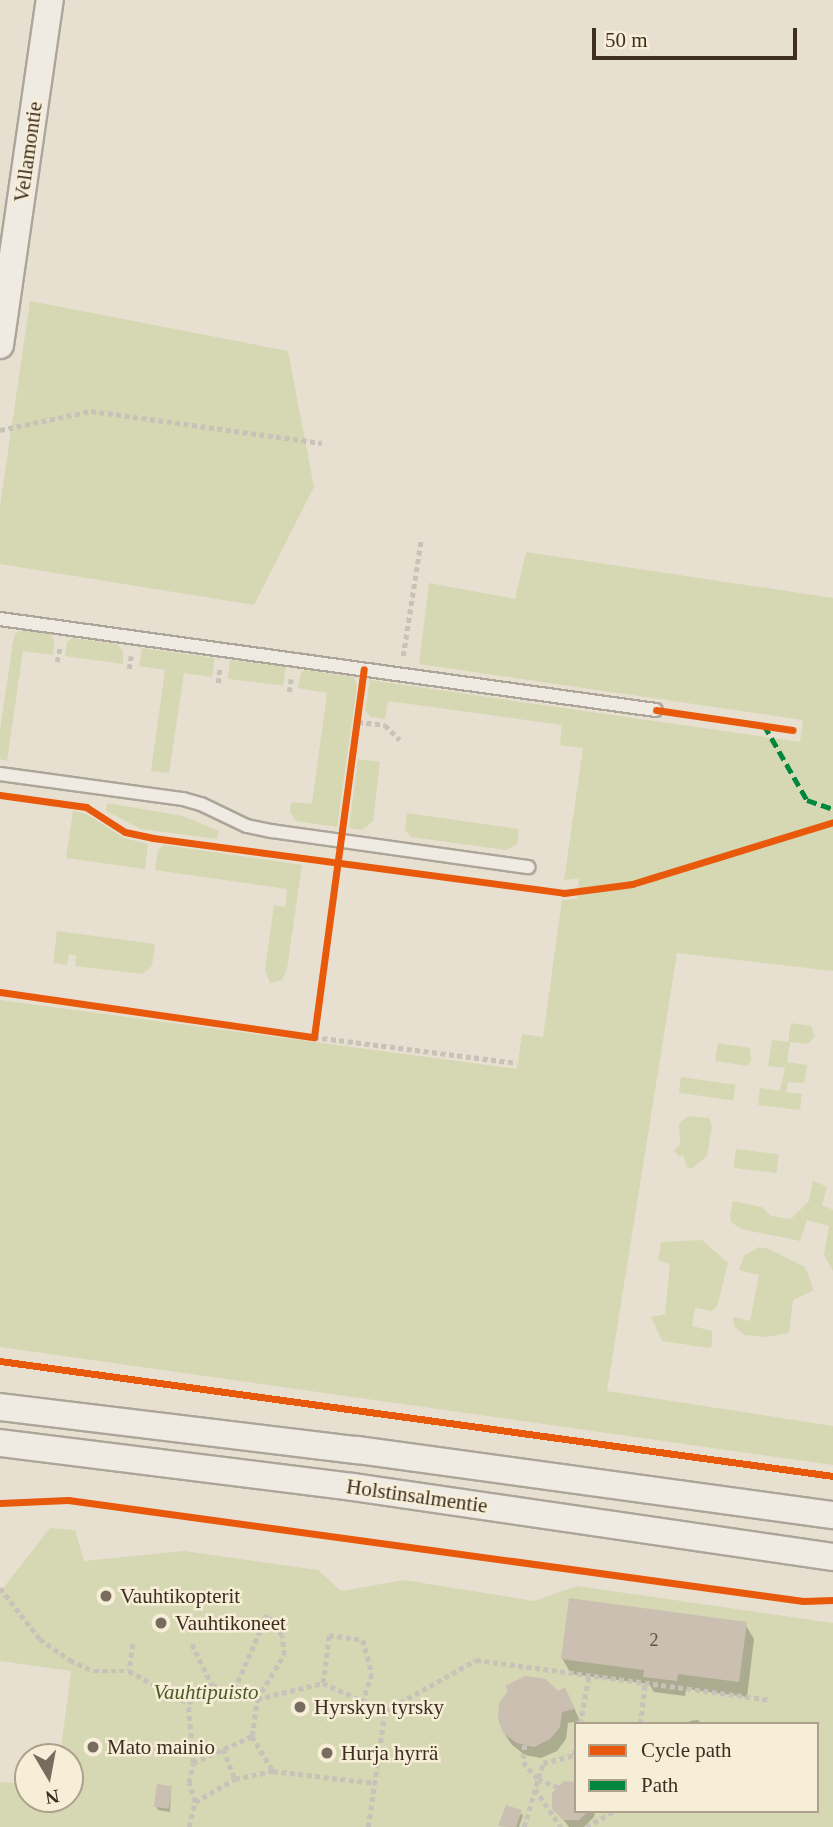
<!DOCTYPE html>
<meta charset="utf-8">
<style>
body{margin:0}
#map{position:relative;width:833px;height:1827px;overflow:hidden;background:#e7e0d1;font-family:Georgia,serif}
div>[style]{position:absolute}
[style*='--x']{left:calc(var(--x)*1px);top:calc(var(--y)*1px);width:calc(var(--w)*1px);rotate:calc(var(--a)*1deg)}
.green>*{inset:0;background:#d6d7b3;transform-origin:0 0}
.shadow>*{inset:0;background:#0003}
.building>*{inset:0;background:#cbbfb2;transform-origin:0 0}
.path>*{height:4.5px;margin-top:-2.25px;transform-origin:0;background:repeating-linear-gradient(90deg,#c8c2b9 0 5px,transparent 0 8.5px)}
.roads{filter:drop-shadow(2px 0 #ada599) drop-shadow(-2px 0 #ada599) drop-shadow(0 2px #ada599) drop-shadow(0 -2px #ada599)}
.lane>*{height:12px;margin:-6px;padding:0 6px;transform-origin:6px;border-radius:6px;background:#efebe3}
.street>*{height:26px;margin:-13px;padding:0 13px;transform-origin:13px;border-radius:13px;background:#efebe3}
.quiet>*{height:5px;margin-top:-2.5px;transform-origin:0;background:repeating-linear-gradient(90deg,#00873e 0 10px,transparent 0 15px)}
.cycleway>*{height:7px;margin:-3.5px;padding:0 3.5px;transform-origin:3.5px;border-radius:3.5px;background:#e8590c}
.dots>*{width:19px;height:19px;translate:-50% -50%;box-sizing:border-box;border:4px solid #f7eed8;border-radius:50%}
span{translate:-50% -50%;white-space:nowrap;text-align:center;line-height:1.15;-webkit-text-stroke:5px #f7eed8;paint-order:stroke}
.number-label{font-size:18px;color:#605244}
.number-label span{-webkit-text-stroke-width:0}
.street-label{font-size:21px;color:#3d2e20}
.poi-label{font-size:21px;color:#3d2e20}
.left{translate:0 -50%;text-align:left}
.park-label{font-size:21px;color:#4d5a26;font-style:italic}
.legend{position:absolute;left:574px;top:1722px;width:245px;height:91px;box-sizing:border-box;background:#f7eed8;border:2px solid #ada18e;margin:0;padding:9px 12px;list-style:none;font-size:21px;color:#3d2e20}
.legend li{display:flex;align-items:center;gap:14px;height:35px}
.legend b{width:35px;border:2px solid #ada18e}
.north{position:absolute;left:14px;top:1743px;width:70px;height:70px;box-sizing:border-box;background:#f7eed8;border:2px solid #ada18e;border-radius:50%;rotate:170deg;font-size:19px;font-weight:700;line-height:28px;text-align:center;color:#3d2e20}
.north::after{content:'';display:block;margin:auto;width:24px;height:32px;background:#786c5e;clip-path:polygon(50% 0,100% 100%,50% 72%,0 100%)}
.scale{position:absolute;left:592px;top:28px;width:205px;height:32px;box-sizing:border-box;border:4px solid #3d2e20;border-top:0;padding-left:9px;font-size:21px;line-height:24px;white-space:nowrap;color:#3d2e20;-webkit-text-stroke:5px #f7eed8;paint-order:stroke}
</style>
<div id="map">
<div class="green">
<i style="clip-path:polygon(30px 301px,288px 351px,314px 487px,254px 605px,0 564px,0 506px)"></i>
<i style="clip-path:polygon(526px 552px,833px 598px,833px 971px,677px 953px,607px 1391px,833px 1426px,833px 1465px,0 1347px,0 1000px,517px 1069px,522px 1034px,543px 1037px,562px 900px,577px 899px,579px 878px,564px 880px,583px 748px,560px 745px,562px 725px,388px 701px,385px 719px,370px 717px,365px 710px,370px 680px,800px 742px,803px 720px,419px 664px,429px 583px,515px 599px)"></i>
<i style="clip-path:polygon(22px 630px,51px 634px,54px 642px,53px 655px,23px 651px,7px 761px,0 759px,0 730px,13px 642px,15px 634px)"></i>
<i style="clip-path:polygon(73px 638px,117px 644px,123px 651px,123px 664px,65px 656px,67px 642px)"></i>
<i style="clip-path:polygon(142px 648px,215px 658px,212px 677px,184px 673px,169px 773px,151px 771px,165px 670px,139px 666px)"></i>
<i style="left:230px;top:660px;width:56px;height:19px;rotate:7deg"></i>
<i style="clip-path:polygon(305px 670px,354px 677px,357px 686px,337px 827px,296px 821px,290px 812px,291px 802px,312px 804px,327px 693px,298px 688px,301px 673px)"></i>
<i style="clip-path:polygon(358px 759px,380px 762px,373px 821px,362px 830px,349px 828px)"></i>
<i style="clip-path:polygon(107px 803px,183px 816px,219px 831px,217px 839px,141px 829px,106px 811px)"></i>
<i style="clip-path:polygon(73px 811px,85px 813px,124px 838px,148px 844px,145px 869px,66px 858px)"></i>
<i style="clip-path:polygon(407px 813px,519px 829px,517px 844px,506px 850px,411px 837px,405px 829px)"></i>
<i style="clip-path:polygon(164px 845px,302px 865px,287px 969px,282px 980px,270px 983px,265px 970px,274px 905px,285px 907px,287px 889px,155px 870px,158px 850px)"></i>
<i style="clip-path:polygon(57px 931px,155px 944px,152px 966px,142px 974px,75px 966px,76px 956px,69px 954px,67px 965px,53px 963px)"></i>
<i style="clip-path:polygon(791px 1023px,811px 1026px,815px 1036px,808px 1044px,790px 1042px,787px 1062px,807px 1065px,804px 1083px,788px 1082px,786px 1092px,802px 1094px,800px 1110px,758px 1105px,760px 1088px,780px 1091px,785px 1068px,768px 1066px,772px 1040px,788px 1042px)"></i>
<i style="clip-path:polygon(718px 1043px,750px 1048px,751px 1061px,747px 1066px,715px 1061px)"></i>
<i style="left:681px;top:1077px;width:55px;height:16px;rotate:8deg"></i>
<i style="clip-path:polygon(688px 1116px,709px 1118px,712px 1126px,707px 1156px,692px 1169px,687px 1167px,683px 1155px,678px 1156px,674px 1150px,680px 1145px,679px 1123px)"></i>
<i style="left:736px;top:1149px;width:43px;height:19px;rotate:7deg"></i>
<i style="clip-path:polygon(813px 1180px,827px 1187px,822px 1205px,833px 1210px,833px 1271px,824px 1255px,829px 1226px,807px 1220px,800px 1241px,741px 1229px,731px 1222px,730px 1215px,733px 1201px,762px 1207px,771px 1216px,791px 1219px,809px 1201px)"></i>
<i style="clip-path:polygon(702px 1240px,728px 1263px,717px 1307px,711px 1311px,695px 1308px,692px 1326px,712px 1331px,712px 1345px,709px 1348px,662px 1341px,651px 1317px,665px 1314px,670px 1264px,658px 1260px,661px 1242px)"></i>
<i style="clip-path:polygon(759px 1247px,769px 1249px,805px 1267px,814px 1290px,793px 1300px,789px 1333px,766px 1337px,744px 1335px,734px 1326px,733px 1317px,750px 1321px,759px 1275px,739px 1270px,744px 1256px)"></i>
<i style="clip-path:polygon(evenodd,50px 1528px,75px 1530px,84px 1561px,184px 1551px,318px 1570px,341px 1591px,404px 1580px,534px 1601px,577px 1586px,833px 1623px,833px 1827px,0 1827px,0 1782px,28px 1784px,28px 1799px,70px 1799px,70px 1757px,60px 1757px,71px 1671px,0 1661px,0 1592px,50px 1528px,576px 1724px,817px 1724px,817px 1811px,576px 1811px,576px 1724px)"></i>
</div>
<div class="shadow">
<i style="clip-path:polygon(745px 1624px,754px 1639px,747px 1697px,686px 1689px,685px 1696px,654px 1692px,649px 1684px,571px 1674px,562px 1658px)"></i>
<i style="clip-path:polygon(571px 1701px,580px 1721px,568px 1723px,566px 1739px,557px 1751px,541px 1758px,525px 1755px,512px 1745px,504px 1733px)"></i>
<i style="clip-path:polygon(698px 1720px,702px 1724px,688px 1724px,690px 1721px)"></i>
<i style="clip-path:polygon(171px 1788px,170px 1812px,158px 1810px,156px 1806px)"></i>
<i style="clip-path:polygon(507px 1807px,523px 1815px,519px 1827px,500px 1826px)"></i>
<i style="clip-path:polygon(554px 1808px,595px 1811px,594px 1817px,584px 1827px,569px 1827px)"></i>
</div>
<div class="building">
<i style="clip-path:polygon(569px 1598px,747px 1622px,739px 1682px,678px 1674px,677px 1681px,643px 1677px,644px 1670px,561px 1659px)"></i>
<i style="clip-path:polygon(525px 1676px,546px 1679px,558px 1691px,565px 1687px,575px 1709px,562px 1712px,560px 1727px,550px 1739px,534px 1747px,517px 1743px,503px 1733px,498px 1719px,499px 1703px,508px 1691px,505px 1686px)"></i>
<i style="clip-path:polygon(564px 1781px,576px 1782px,576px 1811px,588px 1811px,579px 1820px,563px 1820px,552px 1809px,552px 1793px)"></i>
<i style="left:157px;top:1784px;width:15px;height:23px;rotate:8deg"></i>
<i style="clip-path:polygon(506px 1805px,522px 1810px,516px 1827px,498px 1826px)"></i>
</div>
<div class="path">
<i style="--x:0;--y:430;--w:93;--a:-11.8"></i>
<i style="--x:91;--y:411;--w:233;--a:7.9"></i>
<i style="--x:403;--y:656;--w:117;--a:-81.2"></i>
<i style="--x:57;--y:662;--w:16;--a:-79"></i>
<i style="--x:129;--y:669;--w:13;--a:-81"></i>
<i style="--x:218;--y:683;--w:16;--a:-83"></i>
<i style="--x:289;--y:692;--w:13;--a:-81"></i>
<i style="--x:358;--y:722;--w:27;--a:6"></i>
<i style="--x:385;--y:725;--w:21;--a:45"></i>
<i style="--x:314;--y:1037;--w:204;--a:7.3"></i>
<i style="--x:0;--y:1588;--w:65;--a:51.9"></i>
<i style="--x:40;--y:1639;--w:37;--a:35"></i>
<i style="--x:70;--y:1660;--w:26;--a:25"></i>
<i style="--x:94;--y:1671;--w:35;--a:0"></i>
<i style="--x:133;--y:1644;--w:27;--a:98"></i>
<i style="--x:129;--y:1671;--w:67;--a:28.5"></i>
<i style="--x:192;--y:1644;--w:46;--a:64"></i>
<i style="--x:323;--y:1683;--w:48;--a:-82.9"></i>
<i style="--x:329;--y:1635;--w:34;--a:8"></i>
<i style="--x:363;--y:1640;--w:35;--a:75"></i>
<i style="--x:372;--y:1674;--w:28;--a:108"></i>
<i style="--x:580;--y:1724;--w:50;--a:-79.6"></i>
<i style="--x:640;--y:1724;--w:41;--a:-83"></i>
<i style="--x:252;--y:1736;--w:41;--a:59"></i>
<i style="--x:525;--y:1745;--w:17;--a:97"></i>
<i style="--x:523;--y:1762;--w:23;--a:49"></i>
<i style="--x:538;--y:1779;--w:22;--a:22"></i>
<i style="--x:223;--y:1749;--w:32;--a:68"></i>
<i style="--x:193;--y:1763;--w:60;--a:-94.8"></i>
<i style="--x:188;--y:1703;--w:30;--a:-37"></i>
<i style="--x:212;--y:1685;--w:47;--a:17.3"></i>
<i style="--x:257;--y:1699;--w:68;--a:-13.6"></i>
<i style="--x:323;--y:1683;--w:68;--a:24.3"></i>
<i style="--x:535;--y:1789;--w:46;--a:55.6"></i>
<i style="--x:195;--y:1802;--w:46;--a:-29.9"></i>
<i style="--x:235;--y:1779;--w:39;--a:-12"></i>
<i style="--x:273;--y:1771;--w:103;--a:6.7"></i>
<i style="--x:189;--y:1827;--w:26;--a:-77"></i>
<i style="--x:195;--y:1802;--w:20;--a:-108"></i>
<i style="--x:189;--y:1783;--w:20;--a:-79"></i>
<i style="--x:193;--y:1763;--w:65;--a:-24.6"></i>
<i style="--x:252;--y:1736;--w:37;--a:-82"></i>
<i style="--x:257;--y:1699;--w:52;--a:-58.5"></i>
<i style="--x:284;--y:1655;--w:19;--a:-96"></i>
<i style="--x:282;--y:1636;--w:26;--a:-126"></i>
<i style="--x:267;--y:1615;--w:84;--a:113.2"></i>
<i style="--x:368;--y:1827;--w:117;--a:-81.7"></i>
<i style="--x:385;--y:1711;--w:104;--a:-29.3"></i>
<i style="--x:476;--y:1660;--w:297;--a:7.7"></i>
<i style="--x:524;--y:1827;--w:67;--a:-73.5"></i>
<i style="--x:543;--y:1763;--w:32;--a:-14"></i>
<i style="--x:574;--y:1755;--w:10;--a:-79"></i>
<i style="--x:586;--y:1827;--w:32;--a:-30"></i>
</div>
<div class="roads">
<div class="lane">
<i style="--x:0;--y:619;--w:662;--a:7.9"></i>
<i style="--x:0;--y:774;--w:185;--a:7.8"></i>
<i style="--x:183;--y:799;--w:19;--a:16"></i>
<i style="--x:201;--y:804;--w:51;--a:25.6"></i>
<i style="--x:247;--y:826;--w:25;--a:12"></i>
<i style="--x:271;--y:831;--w:260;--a:8"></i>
</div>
<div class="street">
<i style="--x:0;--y:345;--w:349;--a:-81.8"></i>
<i style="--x:0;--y:1407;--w:360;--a:6.9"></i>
<i style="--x:357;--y:1450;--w:480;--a:7.8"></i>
<i style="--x:0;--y:1443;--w:356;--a:7.1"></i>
<i style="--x:353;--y:1487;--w:485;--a:8.3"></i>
</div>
</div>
<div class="quiet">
<i style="--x:764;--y:725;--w:86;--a:60.2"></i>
<i style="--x:807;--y:800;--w:28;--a:19"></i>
</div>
<div class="cycleway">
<i style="--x:656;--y:710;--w:138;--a:8.3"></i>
<i style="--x:0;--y:795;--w:87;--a:7.9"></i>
<i style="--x:86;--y:807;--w:46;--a:32.7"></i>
<i style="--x:125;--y:832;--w:29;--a:12"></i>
<i style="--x:153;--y:838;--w:415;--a:7.6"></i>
<i style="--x:564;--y:893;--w:69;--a:-7.5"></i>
<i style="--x:632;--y:884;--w:210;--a:-17.1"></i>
<i style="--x:0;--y:992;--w:317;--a:8.2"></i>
<i style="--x:314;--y:1037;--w:371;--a:-82.3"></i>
<i style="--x:0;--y:1361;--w:841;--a:7.86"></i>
<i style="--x:0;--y:1503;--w:68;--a:-2.5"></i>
<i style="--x:68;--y:1500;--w:742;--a:7.82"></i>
<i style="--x:803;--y:1601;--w:30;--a:-2"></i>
</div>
<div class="dots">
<i style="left:106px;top:1596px;background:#786c5e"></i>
<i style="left:161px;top:1623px;background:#786c5e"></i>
<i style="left:300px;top:1707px;background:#786c5e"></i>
<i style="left:93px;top:1747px;background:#786c5e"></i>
<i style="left:327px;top:1753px;background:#786c5e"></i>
</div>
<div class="number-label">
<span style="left:654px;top:1640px">2</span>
</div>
<div class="street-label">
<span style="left:28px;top:152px;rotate:-82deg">Vellamontie</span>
<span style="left:417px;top:1496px;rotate:8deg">Holstinsalmentie</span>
</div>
<div class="poi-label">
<span class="left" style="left:120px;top:1596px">Vauhtikopterit</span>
<span class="left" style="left:175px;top:1623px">Vauhtikoneet</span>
<span class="left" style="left:314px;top:1707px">Hyrskyn tyrsky</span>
<span class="left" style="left:107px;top:1747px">Mato mainio</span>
<span class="left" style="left:341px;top:1753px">Hurja hyrrä</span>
</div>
<div class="park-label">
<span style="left:206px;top:1692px">Vauhtipuisto</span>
</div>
<ul class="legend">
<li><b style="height:9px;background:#e8590c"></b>Cycle path</li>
<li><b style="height:9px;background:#00873e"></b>Path</li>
</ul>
<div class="north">N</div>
<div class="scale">50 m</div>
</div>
